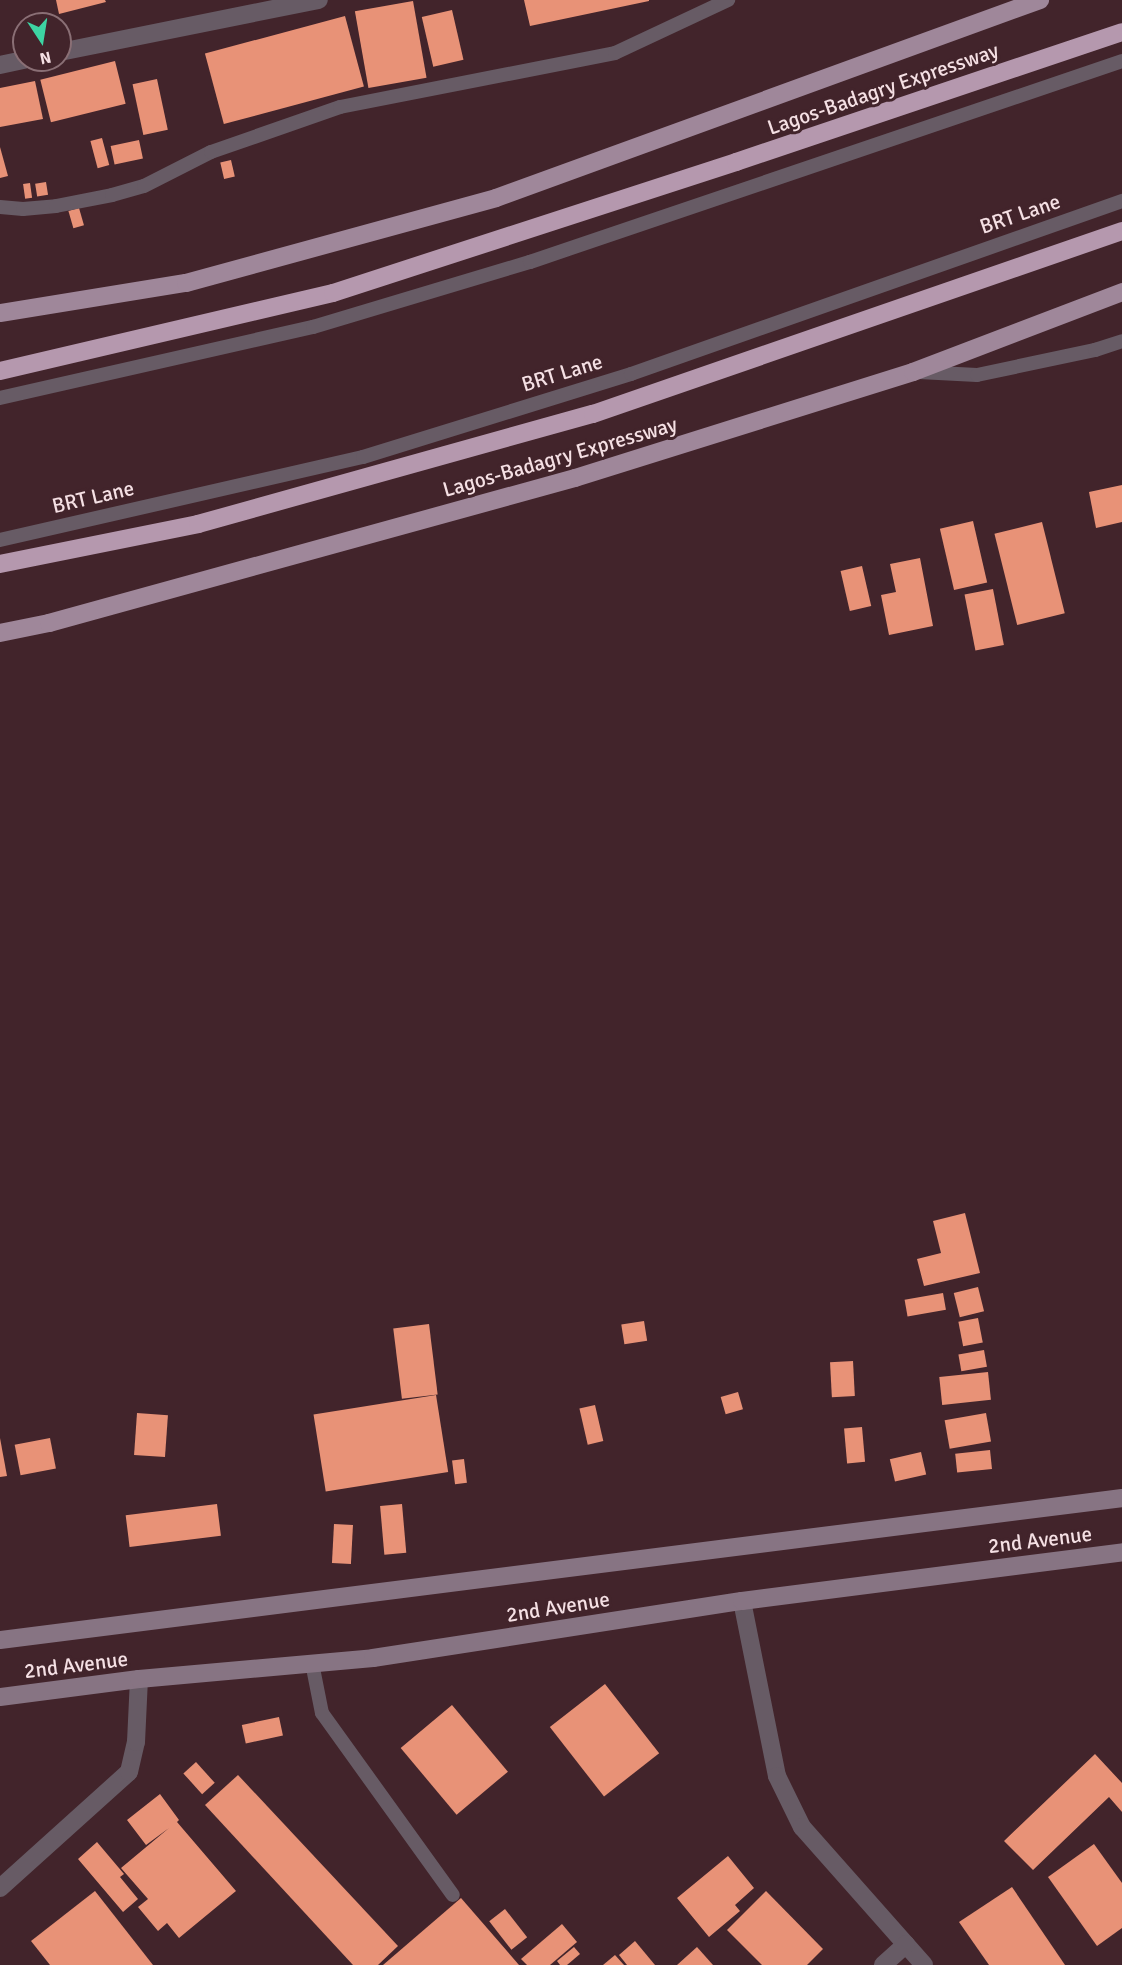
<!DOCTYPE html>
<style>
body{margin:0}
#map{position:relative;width:1122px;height:1965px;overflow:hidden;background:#42242b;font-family:Signika,sans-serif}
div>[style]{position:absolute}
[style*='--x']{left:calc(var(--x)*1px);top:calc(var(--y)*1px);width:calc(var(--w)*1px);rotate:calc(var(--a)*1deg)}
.building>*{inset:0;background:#e89277;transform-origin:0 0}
.lane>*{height:14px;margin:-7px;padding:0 7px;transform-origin:7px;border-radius:7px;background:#675b65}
.street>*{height:18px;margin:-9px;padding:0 9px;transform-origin:9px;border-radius:9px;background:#675b65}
.secondary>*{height:18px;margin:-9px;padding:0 9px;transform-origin:9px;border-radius:9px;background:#877483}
.primary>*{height:18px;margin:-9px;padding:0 9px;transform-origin:9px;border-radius:9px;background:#9f879a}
.highway>*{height:18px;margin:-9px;padding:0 9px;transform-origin:9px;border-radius:9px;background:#b598ae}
span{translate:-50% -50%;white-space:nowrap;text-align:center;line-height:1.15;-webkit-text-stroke:6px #42242b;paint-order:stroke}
.street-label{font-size:21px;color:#f5e0e4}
.north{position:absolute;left:12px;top:12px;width:60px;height:60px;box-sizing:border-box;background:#42242b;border:2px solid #8a6f75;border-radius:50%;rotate:168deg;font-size:16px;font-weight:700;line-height:24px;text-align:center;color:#f5e0e4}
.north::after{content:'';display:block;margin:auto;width:21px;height:27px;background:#3dd4a3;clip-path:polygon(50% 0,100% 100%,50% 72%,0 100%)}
</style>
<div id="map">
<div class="building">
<i style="clip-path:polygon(56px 0,105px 0,106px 2px,59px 14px)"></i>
<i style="clip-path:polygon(524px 0,649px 0,649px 1px,530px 26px)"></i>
<i style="left:413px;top:1px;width:78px;height:59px;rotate:80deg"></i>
<i style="left:452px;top:10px;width:51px;height:31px;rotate:77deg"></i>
<i style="left:345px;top:16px;width:73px;height:145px;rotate:75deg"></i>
<i style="left:115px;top:61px;width:44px;height:77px;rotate:76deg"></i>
<i style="left:157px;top:79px;width:52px;height:25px;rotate:78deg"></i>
<i style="clip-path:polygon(35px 81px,43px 119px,0 127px,0 88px)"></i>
<i style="left:102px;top:138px;width:28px;height:12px;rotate:75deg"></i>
<i style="left:139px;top:140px;width:19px;height:29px;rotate:78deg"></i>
<i style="clip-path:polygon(0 147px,8px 176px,0 178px)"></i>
<i style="left:231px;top:160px;width:17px;height:11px;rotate:77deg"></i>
<i style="left:46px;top:182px;width:13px;height:11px;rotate:81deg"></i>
<i style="left:30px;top:183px;width:15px;height:7px;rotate:82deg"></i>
<i style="left:79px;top:208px;width:18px;height:11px;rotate:74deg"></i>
<i style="clip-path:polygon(1122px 485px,1122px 522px,1096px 528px,1089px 492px)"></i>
<i style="left:973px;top:521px;width:63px;height:34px;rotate:77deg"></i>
<i style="left:1042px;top:522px;width:94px;height:49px;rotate:76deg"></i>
<i style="clip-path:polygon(920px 558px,933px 626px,889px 635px,881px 595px,896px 592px,890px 564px)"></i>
<i style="left:862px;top:566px;width:41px;height:22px;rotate:77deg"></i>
<i style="left:993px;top:589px;width:57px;height:29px;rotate:79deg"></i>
<i style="clip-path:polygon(965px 1213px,980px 1273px,924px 1286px,917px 1259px,941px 1253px,933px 1221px)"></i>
<i style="left:978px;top:1287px;width:25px;height:25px;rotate:76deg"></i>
<i style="left:943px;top:1293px;width:17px;height:39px;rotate:80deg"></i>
<i style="left:978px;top:1318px;width:25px;height:20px;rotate:79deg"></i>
<i style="left:644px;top:1321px;width:20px;height:23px;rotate:81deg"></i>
<i style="left:429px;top:1324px;width:71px;height:36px;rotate:83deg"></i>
<i style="left:984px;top:1350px;width:17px;height:26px;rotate:80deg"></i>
<i style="left:853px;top:1361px;width:35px;height:23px;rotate:87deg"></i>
<i style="left:988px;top:1372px;width:28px;height:49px;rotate:84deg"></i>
<i style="left:738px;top:1392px;width:18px;height:18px;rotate:74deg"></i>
<i style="left:436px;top:1395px;width:78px;height:124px;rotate:81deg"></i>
<i style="left:595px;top:1405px;width:37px;height:16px;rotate:77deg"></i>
<i style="left:137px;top:1413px;width:31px;height:42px;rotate:4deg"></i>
<i style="left:986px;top:1413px;width:29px;height:42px;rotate:80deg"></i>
<i style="left:862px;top:1427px;width:35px;height:18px;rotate:85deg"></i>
<i style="clip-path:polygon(0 1438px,7px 1476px,0 1477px)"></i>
<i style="left:50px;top:1438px;width:31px;height:36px;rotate:79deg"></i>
<i style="left:990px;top:1450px;width:19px;height:35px;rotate:84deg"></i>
<i style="left:921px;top:1452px;width:23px;height:32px;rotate:77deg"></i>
<i style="left:464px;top:1459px;width:24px;height:12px;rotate:83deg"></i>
<i style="left:217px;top:1504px;width:32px;height:92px;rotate:83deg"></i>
<i style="left:402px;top:1504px;width:49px;height:22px;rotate:85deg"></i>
<i style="left:334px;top:1524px;width:19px;height:39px;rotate:3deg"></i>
<i style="left:605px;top:1684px;width:88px;height:70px;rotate:52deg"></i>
<i style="left:452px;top:1705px;width:87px;height:67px;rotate:50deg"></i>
<i style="left:279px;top:1717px;width:19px;height:38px;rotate:78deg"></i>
<i style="clip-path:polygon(1095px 1754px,1122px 1783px,1122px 1812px,1109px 1797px,1033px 1870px,1004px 1841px)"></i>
<i style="left:196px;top:1762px;width:28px;height:17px;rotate:48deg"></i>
<i style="clip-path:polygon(238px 1775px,398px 1946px,378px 1965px,353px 1965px,205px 1805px)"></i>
<i style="clip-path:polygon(160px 1794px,179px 1820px,177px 1822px,236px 1891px,179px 1938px,167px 1923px,158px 1931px,138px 1907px,148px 1899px,121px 1868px,169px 1828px,146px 1845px,127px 1820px)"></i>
<i style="clip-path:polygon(97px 1842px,124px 1874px,120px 1877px,138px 1899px,123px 1912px,78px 1859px)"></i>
<i style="clip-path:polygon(1094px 1844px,1122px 1883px,1122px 1928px,1097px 1946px,1048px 1877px)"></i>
<i style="clip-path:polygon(728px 1856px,754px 1888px,735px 1905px,740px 1911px,709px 1937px,677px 1898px)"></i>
<i style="clip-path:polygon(1012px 1887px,1065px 1965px,989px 1965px,959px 1922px)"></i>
<i style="clip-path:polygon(95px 1891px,153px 1965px,50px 1965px,31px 1941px)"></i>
<i style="clip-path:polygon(766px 1891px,823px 1949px,807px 1965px,762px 1965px,727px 1930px)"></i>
<i style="clip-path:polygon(461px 1898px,519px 1965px,383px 1965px)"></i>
<i style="left:505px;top:1909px;width:36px;height:20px;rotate:52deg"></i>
<i style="clip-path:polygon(562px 1924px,577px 1942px,550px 1965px,527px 1965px,521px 1959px)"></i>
<i style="clip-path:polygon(635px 1941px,655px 1965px,627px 1965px,619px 1955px)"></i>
<i style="clip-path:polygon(574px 1947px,580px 1954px,567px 1965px,560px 1965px,557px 1961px)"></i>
<i style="clip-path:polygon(697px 1947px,713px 1965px,677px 1965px)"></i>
<i style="clip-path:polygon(615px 1955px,624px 1965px,603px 1965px)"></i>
</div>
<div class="lane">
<i style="--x:0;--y:207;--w:23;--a:5"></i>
<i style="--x:23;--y:209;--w:33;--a:-5"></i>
<i style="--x:56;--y:206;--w:57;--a:-11.1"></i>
<i style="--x:112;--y:195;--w:33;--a:-16"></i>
<i style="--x:144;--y:186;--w:75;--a:-26.9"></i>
<i style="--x:211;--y:152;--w:137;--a:-19.2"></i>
<i style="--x:340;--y:107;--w:280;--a:-11.1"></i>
<i style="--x:615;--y:53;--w:125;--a:-25.1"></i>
<i style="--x:919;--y:372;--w:58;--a:3"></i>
<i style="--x:977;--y:375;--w:121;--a:-12"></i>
<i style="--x:1095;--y:350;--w:28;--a:-18"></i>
<i style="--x:0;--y:398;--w:321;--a:-12.8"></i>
<i style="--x:313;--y:327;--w:227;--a:-16.7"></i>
<i style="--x:530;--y:262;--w:625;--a:-18.75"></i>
<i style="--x:0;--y:540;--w:372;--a:-12.9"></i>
<i style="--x:363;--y:457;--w:281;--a:-17.2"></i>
<i style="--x:631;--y:374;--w:521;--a:-19.41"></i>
<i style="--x:312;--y:1663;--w:51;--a:78.7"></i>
<i style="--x:322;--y:1713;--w:224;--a:54.3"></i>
</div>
<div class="street">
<i style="--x:60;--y:52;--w:264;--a:-11.4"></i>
<i style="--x:0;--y:65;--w:25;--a:-12"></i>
<i style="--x:742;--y:1601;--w:178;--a:78.7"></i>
<i style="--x:777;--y:1776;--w:57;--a:63.9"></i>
<i style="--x:802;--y:1827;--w:184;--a:48.5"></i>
<i style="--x:0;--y:1888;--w:173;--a:-42"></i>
<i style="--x:129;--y:1772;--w:31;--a:-77"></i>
<i style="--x:136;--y:1742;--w:63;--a:-87.3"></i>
<i style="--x:883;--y:1965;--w:31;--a:-42"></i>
</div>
<div class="secondary">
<i style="--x:0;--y:1640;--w:1131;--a:-7.21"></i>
<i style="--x:0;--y:1697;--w:140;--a:-7.4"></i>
<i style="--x:139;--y:1679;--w:235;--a:-5.1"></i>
<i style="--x:373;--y:1658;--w:373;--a:-8.8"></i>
<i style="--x:742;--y:1601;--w:383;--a:-7.3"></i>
</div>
<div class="primary">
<i style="--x:0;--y:313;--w:188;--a:-9.2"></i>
<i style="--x:186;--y:283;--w:321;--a:-15.3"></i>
<i style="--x:496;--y:198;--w:579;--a:-20"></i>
<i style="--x:0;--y:633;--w:50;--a:-11.5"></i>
<i style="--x:49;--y:623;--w:546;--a:-15.41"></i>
<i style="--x:575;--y:478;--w:354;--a:-17.4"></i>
<i style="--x:913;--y:372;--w:224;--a:-20.9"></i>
</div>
<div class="highway">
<i style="--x:0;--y:371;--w:342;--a:-13.2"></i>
<i style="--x:333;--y:293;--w:424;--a:-18"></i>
<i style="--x:736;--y:162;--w:407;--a:-18.6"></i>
<i style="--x:0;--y:564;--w:202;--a:-11.4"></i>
<i style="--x:198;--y:524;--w:410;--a:-15.6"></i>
<i style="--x:593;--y:414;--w:560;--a:-19.08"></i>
</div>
<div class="street-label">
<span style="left:883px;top:89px;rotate:-19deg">Lagos-Badagry Expressway</span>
<span style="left:1020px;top:214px;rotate:-19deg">BRT Lane</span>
<span style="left:562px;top:373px;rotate:-17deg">BRT Lane</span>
<span style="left:560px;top:457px;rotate:-16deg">Lagos-Badagry Expressway</span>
<span style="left:93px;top:497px;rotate:-13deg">BRT Lane</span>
<span style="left:1040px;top:1540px;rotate:-7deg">2nd Avenue</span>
<span style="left:558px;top:1607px;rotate:-9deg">2nd Avenue</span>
<span style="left:76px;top:1665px;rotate:-7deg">2nd Avenue</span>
</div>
<div class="north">N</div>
</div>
